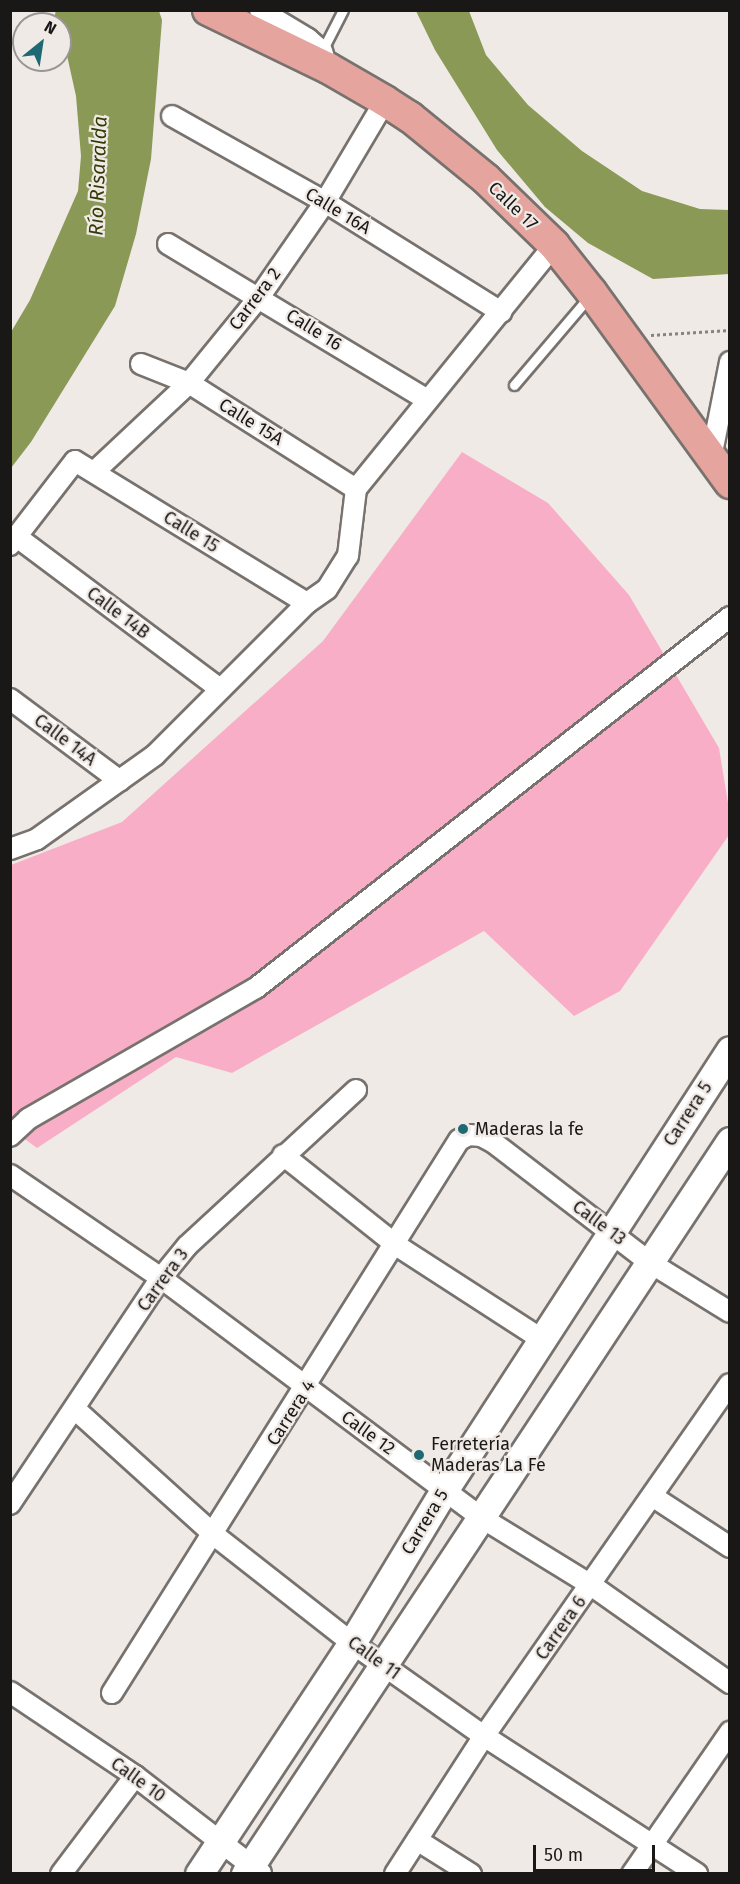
<!DOCTYPE html>
<meta charset="utf-8">
<style>
body{margin:0}
#map{position:relative;width:740px;height:1884px;overflow:hidden;background:#f0eae6;font-family:"Fira Sans",sans-serif}
div>[style]{position:absolute}
[style*='--x']{left:calc(var(--x)*1px);top:calc(var(--y)*1px);width:calc(var(--w)*1px);rotate:calc(var(--a)*1deg)}
.green>*{inset:0;background:#f8aec7}
.water>*{inset:0;background:#8a9956}
.path>*{height:3px;margin-top:-1.5px;transform-origin:0;background:repeating-linear-gradient(90deg,#878380 0 3px,transparent 0 6px)}
.roads{filter:drop-shadow(2px 0 #77726e) drop-shadow(-2px 0 #77726e) drop-shadow(0 2px #77726e) drop-shadow(0 -2px #77726e)}
.lane>*{height:9px;margin:-4.5px;padding:0 4.5px;transform-origin:4.5px;border-radius:4.5px;background:#fff}
.street>*{height:20px;margin:-10px;padding:0 10px;transform-origin:10px;border-radius:10px;background:#fff}
.secondary>*{height:27px;margin:-13.5px;padding:0 13.5px;transform-origin:13.5px;border-radius:13.5px;background:#fff}
.primary>*{height:30px;margin:-15px;padding:0 15px;transform-origin:15px;border-radius:15px;background:#e5a49d}
.dots>*{width:16px;height:16px;translate:-50% -50%;box-sizing:border-box;border:3px solid #f0eae6;border-radius:50%}
span{translate:-50% -50%;white-space:nowrap;text-align:center;line-height:1.15;-webkit-text-stroke:4.5px #f0eae6;paint-order:stroke}
.street-label{font-size:18px;color:#1a1816}
.poi-label{font-size:18px;color:#1a1816}
.left{translate:0 -50%;text-align:left}
.water-label{font-size:20px;color:#323b06;font-style:italic}
.frame{position:absolute;inset:0;border:12px solid #1a1816;pointer-events:none}
.north{position:absolute;left:12px;top:12px;width:60px;height:60px;box-sizing:border-box;background:#f0eae6;border:2px solid #9a9693;border-radius:50%;rotate:30deg;font-size:16px;font-weight:700;line-height:24px;text-align:center;color:#1a1816}
.north::after{content:'';display:block;margin:auto;width:21px;height:27px;background:#1f6974;clip-path:polygon(50% 0,100% 100%,50% 72%,0 100%)}
.scale{position:absolute;left:533px;top:1845px;width:122px;height:27px;box-sizing:border-box;border:3px solid #1a1816;border-top:0;padding-left:8px;font-size:18px;line-height:21px;white-space:nowrap;color:#1a1816;-webkit-text-stroke:4px #f0eae6;paint-order:stroke}
</style>
<div id="map">
<div class="green">
<i style="clip-path:polygon(462px 452px,548px 503px,629px 595px,719px 748px,729px 809px,729px 835px,620px 991px,574px 1016px,484px 931px,232px 1073px,176px 1057px,37px 1148px,11px 1129px,11px 865px,122px 822px,323px 641px)"></i>
</div>
<div class="water">
<i style="clip-path:polygon(56px 10px,159px 11px,162px 20px,151px 159px,136px 234px,115px 306px,31px 442px,11px 468px,11px 332px,30px 300px,78px 191px,81px 156px,76px 96px,60px 24px,54px 19px)"></i>
<i style="clip-path:polygon(416px 11px,469px 11px,486px 55px,528px 105px,582px 151px,642px 191px,700px 209px,729px 210px,729px 274px,653px 279px,588px 243px,545px 207px,497px 150px,435px 50px)"></i>
</div>
<div class="path">
<i style="--x:651;--y:335;--w:79;--a:-3.6"></i>
</div>
<div class="roads">
<div class="lane">
<i style="--x:322;--y:51;--w:46;--a:-62.9"></i>
<i style="--x:514;--y:385;--w:116;--a:-49.6"></i>
</div>
<div class="street">
<i style="--x:260;--y:10;--w:56;--a:31.1"></i>
<i style="--x:308;--y:39;--w:18;--a:41"></i>
<i style="--x:322;--y:51;--w:17;--a:73"></i>
<i style="--x:172;--y:116;--w:176;--a:29.3"></i>
<i style="--x:325;--y:202;--w:208;--a:32"></i>
<i style="--x:168;--y:244;--w:303;--a:31"></i>
<i style="--x:141;--y:364;--w:52;--a:21.6"></i>
<i style="--x:189;--y:383;--w:198;--a:32.4"></i>
<i style="--x:712;--y:453;--w:93;--a:-78.8"></i>
<i style="--x:94;--y:472;--w:130;--a:-43.1"></i>
<i style="--x:189;--y:383;--w:112;--a:-50.8"></i>
<i style="--x:260;--y:296;--w:114;--a:-55.3"></i>
<i style="--x:325;--y:202;--w:117;--a:-59.3"></i>
<i style="--x:17;--y:537;--w:254;--a:36.8"></i>
<i style="--x:10;--y:545;--w:106;--a:-52.3"></i>
<i style="--x:75;--y:461;--w:272;--a:31.5"></i>
<i style="--x:10;--y:699;--w:137;--a:36.7"></i>
<i style="--x:10;--y:849;--w:29;--a:-20"></i>
<i style="--x:37;--y:839;--w:145;--a:-35.4"></i>
<i style="--x:155;--y:755;--w:215;--a:-45"></i>
<i style="--x:307;--y:603;--w:24;--a:-35"></i>
<i style="--x:327;--y:589;--w:39;--a:-58"></i>
<i style="--x:348;--y:556;--w:67;--a:-83.2"></i>
<i style="--x:356;--y:489;--w:314;--a:-50.9"></i>
<i style="--x:10;--y:1136;--w:25;--a:-43"></i>
<i style="--x:28;--y:1119;--w:263;--a:-29.9"></i>
<i style="--x:256;--y:988;--w:602;--a:-38.05"></i>
<i style="--x:283;--y:1155;--w:144;--a:38.5"></i>
<i style="--x:396;--y:1245;--w:175;--a:32.9"></i>
<i style="--x:10;--y:1175;--w:183;--a:34.3"></i>
<i style="--x:161;--y:1278;--w:401;--a:36.8"></i>
<i style="--x:482;--y:1518;--w:128;--a:31.6"></i>
<i style="--x:591;--y:1585;--w:170;--a:35.2"></i>
<i style="--x:76;--y:1410;--w:185;--a:42.1"></i>
<i style="--x:213;--y:1534;--w:177;--a:38.1"></i>
<i style="--x:352;--y:1643;--w:161;--a:35.2"></i>
<i style="--x:484;--y:1736;--w:254;--a:32.9"></i>
<i style="--x:652;--y:1496;--w:93;--a:33.2"></i>
<i style="--x:10;--y:1504;--w:272;--a:-56.3"></i>
<i style="--x:161;--y:1278;--w:41;--a:-50.9"></i>
<i style="--x:187;--y:1246;--w:230;--a:-42.7"></i>
<i style="--x:10;--y:1692;--w:151;--a:33.9"></i>
<i style="--x:135;--y:1776;--w:159;--a:37.6"></i>
<i style="--x:112;--y:1693;--w:653;--a:-57.89"></i>
<i style="--x:459;--y:1140;--w:11;--a:-27"></i>
<i style="--x:469;--y:1135;--w:12;--a:5"></i>
<i style="--x:481;--y:1136;--w:15;--a:28"></i>
<i style="--x:494;--y:1143;--w:195;--a:37.5"></i>
<i style="--x:649;--y:1262;--w:95;--a:31.7"></i>
<i style="--x:417;--y:1840;--w:64;--a:32.2"></i>
<i style="--x:61;--y:1874;--w:123;--a:-52.9"></i>
<i style="--x:395;--y:1874;--w:164;--a:-57.2"></i>
<i style="--x:484;--y:1736;--w:429;--a:-55.1"></i>
<i style="--x:632;--y:1874;--w:173;--a:-55.4"></i>
</div>
<div class="secondary">
<i style="--x:199;--y:1874;--w:277;--a:-56.5"></i>
<i style="--x:352;--y:1643;--w:180;--a:-58.9"></i>
<i style="--x:445;--y:1489;--w:523;--a:-57.01"></i>
<i style="--x:245;--y:1874;--w:879;--a:-56.51"></i>
</div>
<div class="primary">
<i style="--x:208;--y:10;--w:133;--a:25.8"></i>
<i style="--x:328;--y:68;--w:66;--a:30.1"></i>
<i style="--x:385;--y:101;--w:30;--a:33"></i>
<i style="--x:410;--y:117;--w:98;--a:39.2"></i>
<i style="--x:486;--y:179;--w:95;--a:44.1"></i>
<i style="--x:554;--y:245;--w:61;--a:51.6"></i>
<i style="--x:592;--y:293;--w:235;--a:54"></i>
</div>
</div>
<div class="dots">
<i style="left:463px;top:1129px;background:#1f6974"></i>
<i style="left:419px;top:1455px;background:#1f6974"></i>
</div>
<div class="street-label">
<span style="left:513px;top:206px;rotate:44deg">Calle 17</span>
<span style="left:338px;top:211px;rotate:31deg">Calle 16A</span>
<span style="left:255px;top:299px;rotate:-53deg">Carrera 2</span>
<span style="left:314px;top:330px;rotate:32deg">Calle 16</span>
<span style="left:251px;top:422px;rotate:32deg">Calle 15A</span>
<span style="left:191px;top:532px;rotate:32deg">Calle 15</span>
<span style="left:118px;top:613px;rotate:37deg">Calle 14B</span>
<span style="left:65px;top:740px;rotate:37deg">Calle 14A</span>
<span style="left:688px;top:1114px;rotate:-57deg">Carrera 5</span>
<span style="left:599px;top:1223px;rotate:37deg">Calle 13</span>
<span style="left:163px;top:1280px;rotate:-54deg">Carrera 3</span>
<span style="left:291px;top:1413px;rotate:-58deg">Carrera 4</span>
<span style="left:368px;top:1433px;rotate:36deg">Calle 12</span>
<span style="left:425px;top:1522px;rotate:-59deg">Carrera 5</span>
<span style="left:561px;top:1628px;rotate:-55deg">Carrera 6</span>
<span style="left:374px;top:1658px;rotate:36deg">Calle 11</span>
<span style="left:138px;top:1780px;rotate:36deg">Calle 10</span>
</div>
<div class="poi-label">
<span class="left" style="left:475px;top:1129px">Maderas la fe</span>
<span class="left" style="left:431px;top:1455px">Ferretería<br>Maderas La Fe</span>
</div>
<div class="water-label">
<span style="left:98px;top:176px;rotate:-88deg">Río Risaralda</span>
</div>
<div class="frame"></div>
<div class="north">N</div>
<div class="scale">50 m</div>
</div>
